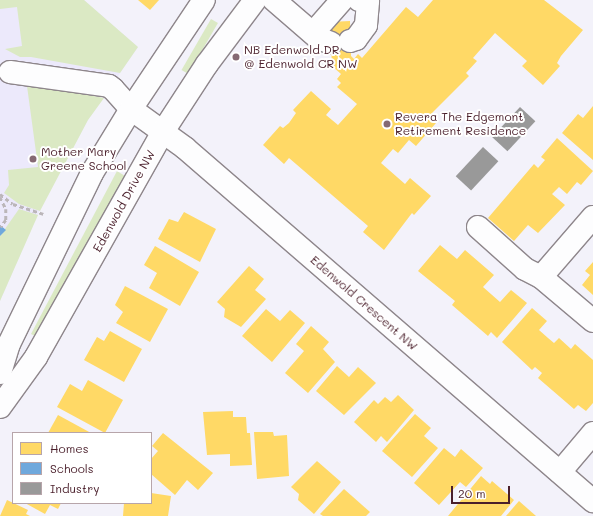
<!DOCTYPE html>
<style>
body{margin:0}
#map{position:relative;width:593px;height:516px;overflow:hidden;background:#f3f2fa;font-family:Mali,sans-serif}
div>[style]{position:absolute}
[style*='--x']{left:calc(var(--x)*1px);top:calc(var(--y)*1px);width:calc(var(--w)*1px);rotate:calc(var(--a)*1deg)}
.built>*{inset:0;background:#ece9fb}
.green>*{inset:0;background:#dbe9c4;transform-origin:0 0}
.homes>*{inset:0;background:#ffd966}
.schools>*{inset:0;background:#6fa8dc}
.industry>*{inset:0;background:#999;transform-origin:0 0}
.path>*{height:2.5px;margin-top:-1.25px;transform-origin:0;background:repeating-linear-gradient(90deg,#bbb6b9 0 4px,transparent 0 7px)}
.roads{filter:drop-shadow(1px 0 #8e868b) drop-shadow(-1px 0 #8e868b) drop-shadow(0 1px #8e868b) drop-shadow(0 -1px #8e868b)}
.minor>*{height:22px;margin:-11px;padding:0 11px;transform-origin:11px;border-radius:11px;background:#fdfdfe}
.dots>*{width:11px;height:11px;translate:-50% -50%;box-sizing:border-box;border:2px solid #fff;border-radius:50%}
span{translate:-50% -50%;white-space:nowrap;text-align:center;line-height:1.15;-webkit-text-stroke:4px #fff;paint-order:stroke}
.poi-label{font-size:12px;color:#4a1f2b}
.left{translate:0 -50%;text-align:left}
.street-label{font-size:12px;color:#4a1f2b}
.legend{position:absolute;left:12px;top:432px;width:140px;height:72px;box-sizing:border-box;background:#fff;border:1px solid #b7a5aa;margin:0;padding:5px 7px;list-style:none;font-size:12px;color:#4a1f2b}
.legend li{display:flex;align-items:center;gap:8px;height:20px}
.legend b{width:20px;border:1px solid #b7a5aa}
.scale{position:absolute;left:451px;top:486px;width:59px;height:18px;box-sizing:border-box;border:2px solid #4a1f2b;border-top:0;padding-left:5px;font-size:12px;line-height:14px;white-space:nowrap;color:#4a1f2b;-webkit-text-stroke:3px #fff;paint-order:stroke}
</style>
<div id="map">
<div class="built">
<i style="clip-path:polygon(0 0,84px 0,138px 47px,88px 120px,45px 198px,0 301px)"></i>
</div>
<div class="green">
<i style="clip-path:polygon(0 0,84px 0,138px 47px,120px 73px,31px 57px,20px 57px,5px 49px,22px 46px,17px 7px,0 9px)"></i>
<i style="left:211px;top:19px;width:8px;height:59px;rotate:30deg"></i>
<i style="clip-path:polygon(38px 85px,104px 98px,88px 120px,40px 211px,19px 204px,4px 193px,9px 185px,8px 170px,38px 167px,27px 86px)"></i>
<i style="clip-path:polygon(117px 171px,125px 176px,35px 336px,31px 334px)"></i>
<i style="clip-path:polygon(19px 209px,38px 215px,0 301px,0 236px)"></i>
</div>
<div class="homes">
<i style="clip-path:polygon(138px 0,159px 0,150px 10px)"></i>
<i style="clip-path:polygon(433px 0,544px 0,583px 30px,561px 56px,557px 63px,560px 66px,543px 85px,522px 66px,527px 61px,495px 33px,473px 58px,477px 61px,466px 73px,469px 76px,429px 116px,436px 123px,416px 146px,409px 140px,398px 153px,393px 149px,381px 163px,405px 184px,410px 178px,431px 196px,414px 215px,412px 213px,384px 250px,363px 232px,368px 226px,289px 158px,284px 164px,263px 145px,280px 126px,283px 128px,289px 123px,296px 113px,293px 110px,311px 91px,331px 109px,326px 115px,338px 125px,357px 104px,337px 87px,341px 83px,337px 79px,341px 74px,332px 66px,330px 22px,350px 21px,351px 56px,354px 59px,358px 54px,362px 58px,406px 7px,418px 17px)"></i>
<i style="clip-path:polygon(593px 106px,593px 160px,562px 133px,578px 114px,583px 118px)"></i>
<i style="clip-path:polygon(557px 138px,593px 171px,581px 185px,577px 182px,567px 194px,559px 187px,552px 194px,565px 205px,538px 233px,528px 225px,514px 241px,488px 218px,534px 164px,538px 168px,545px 160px,541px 157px)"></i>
<i style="clip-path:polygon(184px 212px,216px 229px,200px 262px,158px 239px,169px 219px,178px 222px)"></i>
<i style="clip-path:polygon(440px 245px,457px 259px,465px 250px,494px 275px,483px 287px,500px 302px,511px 290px,527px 303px,497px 338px,491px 332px,488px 336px,452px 305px,455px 301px,418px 271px)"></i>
<i style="clip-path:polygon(155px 246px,199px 272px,180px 306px,149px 288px,157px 273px,144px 265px)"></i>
<i style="clip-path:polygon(593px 262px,593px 295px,582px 285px,590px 275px,585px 271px)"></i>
<i style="clip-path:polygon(249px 266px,264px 279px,255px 290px,266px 299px,241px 327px,224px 317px,225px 309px,217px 302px)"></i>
<i style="clip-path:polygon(125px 286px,168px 309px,150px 342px,116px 323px,123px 312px,115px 305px)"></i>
<i style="clip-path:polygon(532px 308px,547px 321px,539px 330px,548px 338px,554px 343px,559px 338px,571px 349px,575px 344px,593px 360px,593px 403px,586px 411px,578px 405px,574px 409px,538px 378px,542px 373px,535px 367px,532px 370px,502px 342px)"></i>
<i style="clip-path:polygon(266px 309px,280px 321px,290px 310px,305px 323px,272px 362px,242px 336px)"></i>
<i style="clip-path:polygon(311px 326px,329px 342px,323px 349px,335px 362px,308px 393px,285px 373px,304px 351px,296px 344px)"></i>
<i style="clip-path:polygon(110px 331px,142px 349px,124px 382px,84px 360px,97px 337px,104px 341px)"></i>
<i style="clip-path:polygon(337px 366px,349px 377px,358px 367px,376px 383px,344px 415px,316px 391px)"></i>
<i style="clip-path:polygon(88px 380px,123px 400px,105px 433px,57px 407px,70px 384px,82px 391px)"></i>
<i style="clip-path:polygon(398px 395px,414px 410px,387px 442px,381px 436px,376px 442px,354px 422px,374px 400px,378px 404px,385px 397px,391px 402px)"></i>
<i style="clip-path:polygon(233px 411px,233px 417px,246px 417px,247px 433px,250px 433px,252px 465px,230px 466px,230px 454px,207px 455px,203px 412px)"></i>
<i style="clip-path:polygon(415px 414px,431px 428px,424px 436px,438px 448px,412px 477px,382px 451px)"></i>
<i style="clip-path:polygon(58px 415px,91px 433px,48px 433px)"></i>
<i style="clip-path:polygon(254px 432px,273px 432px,274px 436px,287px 435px,289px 476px,257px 479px)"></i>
<i style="clip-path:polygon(163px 433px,213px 473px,198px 490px,187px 480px,175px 495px,151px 474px,151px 459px,158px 451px,152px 446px)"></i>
<i style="clip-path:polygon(444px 448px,455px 457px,461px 449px,483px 468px,466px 487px,460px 482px,439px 505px,414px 483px)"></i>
<i style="clip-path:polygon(317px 461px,341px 482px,314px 514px,298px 500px,299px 494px,291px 487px)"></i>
<i style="clip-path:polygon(481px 476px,490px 484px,492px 481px,514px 500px,501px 516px,448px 516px)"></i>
<i style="clip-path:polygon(344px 489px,370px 512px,366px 516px,323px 516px,320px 514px)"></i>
<i style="clip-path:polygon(151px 493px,171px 496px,168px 516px,123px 516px,124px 503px,151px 503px)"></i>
<i style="clip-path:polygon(7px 500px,28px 510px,26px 514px,30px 516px,0 516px)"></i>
<i style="clip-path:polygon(519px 501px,536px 516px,506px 516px)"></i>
<i style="clip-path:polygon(25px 503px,61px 503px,58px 509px,50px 505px,45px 514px)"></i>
</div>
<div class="schools">
<i style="clip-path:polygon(0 225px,6px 230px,0 236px)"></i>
</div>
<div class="industry">
<i style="left:520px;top:107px;width:21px;height:41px;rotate:43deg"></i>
<i style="left:483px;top:147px;width:21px;height:40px;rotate:43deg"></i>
</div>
<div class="path">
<i style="--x:0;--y:194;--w:16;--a:38"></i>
<i style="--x:13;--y:204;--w:32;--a:18"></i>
<i style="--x:0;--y:197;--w:13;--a:63"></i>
<i style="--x:6;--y:209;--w:11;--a:90"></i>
<i style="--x:6;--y:220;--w:9;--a:126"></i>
</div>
<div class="roads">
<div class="minor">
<i style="--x:274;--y:0;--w:58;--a:40.8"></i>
<i style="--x:318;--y:38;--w:14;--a:21"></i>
<i style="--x:313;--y:33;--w:44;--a:-48.7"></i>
<i style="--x:350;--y:41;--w:6;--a:-18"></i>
<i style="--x:356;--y:39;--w:17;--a:-54"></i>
<i style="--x:366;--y:25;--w:24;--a:-85"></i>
<i style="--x:368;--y:1;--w:9;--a:-174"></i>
<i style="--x:10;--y:72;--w:100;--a:8"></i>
<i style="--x:109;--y:86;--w:5;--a:37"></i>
<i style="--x:113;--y:89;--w:27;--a:48"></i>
<i style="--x:131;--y:109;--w:67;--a:35.8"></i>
<i style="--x:185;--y:148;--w:540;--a:40.87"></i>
<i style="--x:593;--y:217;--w:79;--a:130.9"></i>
<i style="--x:541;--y:277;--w:68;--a:40.2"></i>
<i style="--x:478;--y:227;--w:63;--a:41.8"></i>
<i style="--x:525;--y:269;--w:18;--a:27"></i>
<i style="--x:0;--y:373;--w:30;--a:-73"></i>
<i style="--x:9;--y:344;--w:190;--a:-64.1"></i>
<i style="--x:92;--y:173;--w:75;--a:-58.6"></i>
<i style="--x:131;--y:109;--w:131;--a:-56.2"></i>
<i style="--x:0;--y:407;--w:62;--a:-54.2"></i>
<i style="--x:36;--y:357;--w:261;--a:-60.6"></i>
<i style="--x:164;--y:130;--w:79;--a:-56.9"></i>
<i style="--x:207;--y:64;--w:80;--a:-53.1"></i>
<i style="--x:560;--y:472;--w:51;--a:-49.8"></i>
</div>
</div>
<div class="dots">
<i style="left:236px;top:57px;background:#856973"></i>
<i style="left:387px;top:124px;background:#856973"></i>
<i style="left:33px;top:159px;background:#856973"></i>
</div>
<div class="poi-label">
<span class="left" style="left:244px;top:57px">NB Edenwold DR<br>@ Edenwold CR NW</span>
<span class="left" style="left:395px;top:124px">Revera The Edgemont<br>Retirement Residence</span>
<span class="left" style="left:41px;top:159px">Mother Mary<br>Greene School</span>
</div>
<div class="street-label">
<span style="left:124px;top:201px;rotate:-61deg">Edenwold Drive NW</span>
<span style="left:364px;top:303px;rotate:41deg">Edenwold Crescent NW</span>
</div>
<ul class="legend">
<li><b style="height:11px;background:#ffd966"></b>Homes</li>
<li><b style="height:11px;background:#6fa8dc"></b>Schools</li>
<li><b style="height:11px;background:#999"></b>Industry</li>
</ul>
<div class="scale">20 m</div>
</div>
